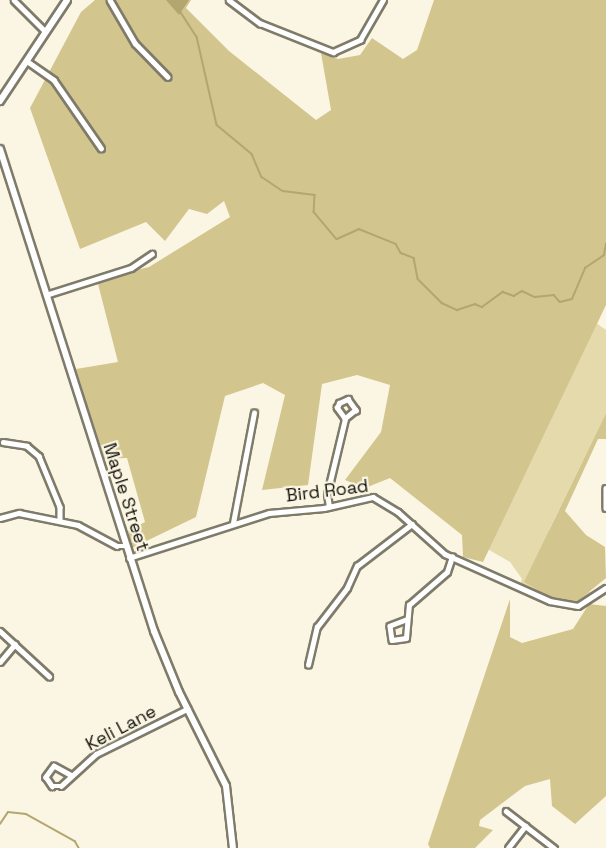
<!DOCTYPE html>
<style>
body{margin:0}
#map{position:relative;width:606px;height:848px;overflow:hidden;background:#fbf6e3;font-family:"Space Grotesk",sans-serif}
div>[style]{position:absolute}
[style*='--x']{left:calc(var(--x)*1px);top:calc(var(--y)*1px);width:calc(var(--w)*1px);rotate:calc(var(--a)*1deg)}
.green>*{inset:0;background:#e5daab}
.forest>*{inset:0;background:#d3c58e}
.water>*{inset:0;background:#b3a670}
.stream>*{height:1.5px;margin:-0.75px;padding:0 0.75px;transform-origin:0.75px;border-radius:0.75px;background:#b3a670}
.roads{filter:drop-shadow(2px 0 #7f7b6a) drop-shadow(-2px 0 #7f7b6a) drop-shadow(0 2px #7f7b6a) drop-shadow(0 -2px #7f7b6a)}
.street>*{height:4.5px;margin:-2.25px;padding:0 2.25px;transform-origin:2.25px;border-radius:2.25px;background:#fff}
.secondary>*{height:6px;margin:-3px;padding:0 3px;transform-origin:3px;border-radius:3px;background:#fff}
span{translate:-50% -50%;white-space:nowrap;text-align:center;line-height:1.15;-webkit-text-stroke:4.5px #fbf6e3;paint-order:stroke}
.street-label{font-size:18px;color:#12110a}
</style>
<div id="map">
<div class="green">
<i style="clip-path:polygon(394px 179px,606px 330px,606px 413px,549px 530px,596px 541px,603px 558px,575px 570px,592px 595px,580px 603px,567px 605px,520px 585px,522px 579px,510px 562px,472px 540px,442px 358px)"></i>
</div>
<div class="forest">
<i style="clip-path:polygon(95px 0,191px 0,186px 8px,229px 51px,316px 120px,331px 110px,321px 53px,338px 59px,360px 55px,372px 38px,403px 59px,417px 50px,434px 0,606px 0,606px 305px,483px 562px,463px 557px,462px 535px,390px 478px,365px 488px,345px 480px,381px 432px,390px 385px,357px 375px,322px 384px,308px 485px,262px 490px,285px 395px,263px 383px,225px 396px,196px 517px,132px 548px,128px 531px,145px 522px,127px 458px,103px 459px,76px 369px,118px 362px,97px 280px,149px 267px,230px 217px,224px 201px,207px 214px,189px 209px,165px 241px,146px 222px,80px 249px,30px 108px,81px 12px)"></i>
<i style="clip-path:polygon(606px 413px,606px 439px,598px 439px,565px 511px,586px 535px,605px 547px,606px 578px,579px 600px,570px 603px,555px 600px,524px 582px)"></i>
<i style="clip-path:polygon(510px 599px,510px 637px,522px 643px,573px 629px,589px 604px,606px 606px,606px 796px,575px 824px,552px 806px,550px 779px,525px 786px,480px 820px,479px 826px,493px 830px,475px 848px,430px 848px,428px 844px)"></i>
</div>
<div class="water">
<i style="clip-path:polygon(166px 0,189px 0,179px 15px)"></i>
</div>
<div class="stream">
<i style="--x:180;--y:11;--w:31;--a:57"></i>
<i style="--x:197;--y:37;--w:90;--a:77.2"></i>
<i style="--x:217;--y:125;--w:45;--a:39.6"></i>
<i style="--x:252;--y:154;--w:25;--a:67"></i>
<i style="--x:262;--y:177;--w:25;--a:34"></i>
<i style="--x:283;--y:191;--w:32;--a:7"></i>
<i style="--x:315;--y:195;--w:17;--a:93"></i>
<i style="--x:314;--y:212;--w:35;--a:50"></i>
<i style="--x:337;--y:239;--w:24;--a:-24"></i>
<i style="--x:359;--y:229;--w:40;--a:22"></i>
<i style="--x:396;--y:244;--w:10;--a:61"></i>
<i style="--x:401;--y:253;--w:14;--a:21"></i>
<i style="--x:414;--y:258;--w:21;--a:79"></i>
<i style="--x:418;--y:279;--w:34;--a:45"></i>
<i style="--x:442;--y:303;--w:17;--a:25"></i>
<i style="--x:457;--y:310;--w:19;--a:-18"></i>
<i style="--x:475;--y:304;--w:8;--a:23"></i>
<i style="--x:482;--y:307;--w:26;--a:-36"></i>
<i style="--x:503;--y:292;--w:12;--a:20"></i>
<i style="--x:514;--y:296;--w:9;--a:-32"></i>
<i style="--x:522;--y:291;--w:14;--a:25"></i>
<i style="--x:535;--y:297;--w:19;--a:-6"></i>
<i style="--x:554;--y:295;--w:9;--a:49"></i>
<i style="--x:560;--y:302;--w:12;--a:-14"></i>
<i style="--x:572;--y:299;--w:34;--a:-67"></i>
<i style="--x:585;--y:268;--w:23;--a:-34"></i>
<i style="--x:604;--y:255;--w:11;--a:-80"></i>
<i style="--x:0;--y:824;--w:14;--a:-56"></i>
<i style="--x:8;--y:812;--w:18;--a:6"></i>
<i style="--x:26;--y:814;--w:56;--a:28.9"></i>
<i style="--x:75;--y:841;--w:8;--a:60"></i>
</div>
<div class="roads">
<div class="street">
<i style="--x:14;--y:0;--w:42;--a:45"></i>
<i style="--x:110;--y:0;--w:50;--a:59.8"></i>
<i style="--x:135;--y:43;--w:47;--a:45.9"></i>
<i style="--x:229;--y:0;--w:39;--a:37"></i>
<i style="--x:260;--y:23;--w:79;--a:21.7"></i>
<i style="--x:333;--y:52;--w:30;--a:-24"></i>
<i style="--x:360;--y:40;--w:46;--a:-60.1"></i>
<i style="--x:27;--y:61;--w:33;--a:35"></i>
<i style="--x:54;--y:80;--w:83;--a:55.3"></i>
<i style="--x:46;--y:295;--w:89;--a:-17.6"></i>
<i style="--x:131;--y:268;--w:25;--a:-34"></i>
<i style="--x:3;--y:442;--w:24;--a:9"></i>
<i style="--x:27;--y:446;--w:16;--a:40"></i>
<i style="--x:39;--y:456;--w:55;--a:67.6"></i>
<i style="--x:60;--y:507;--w:14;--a:90"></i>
<i style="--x:606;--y:488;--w:20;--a:90"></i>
<i style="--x:329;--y:507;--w:13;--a:-99"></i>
<i style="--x:327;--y:494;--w:77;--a:-76.5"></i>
<i style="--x:345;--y:419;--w:14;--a:-126"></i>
<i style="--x:337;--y:408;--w:5;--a:-68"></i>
<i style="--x:339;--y:403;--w:10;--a:-24"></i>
<i style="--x:348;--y:399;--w:14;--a:54"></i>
<i style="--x:356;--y:410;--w:14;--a:141"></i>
<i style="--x:0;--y:518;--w:20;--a:-15"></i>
<i style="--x:19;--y:513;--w:60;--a:11.5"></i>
<i style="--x:78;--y:525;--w:44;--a:28.3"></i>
<i style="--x:117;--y:546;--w:8;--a:0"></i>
<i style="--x:233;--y:523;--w:112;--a:-79.2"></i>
<i style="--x:129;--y:558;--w:147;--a:-17.8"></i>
<i style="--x:269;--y:513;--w:55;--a:-5.2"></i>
<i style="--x:324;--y:508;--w:50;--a:-12.7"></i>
<i style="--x:373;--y:497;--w:29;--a:31"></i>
<i style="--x:398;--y:512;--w:63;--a:41.8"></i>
<i style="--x:445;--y:554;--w:115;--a:24.1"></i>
<i style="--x:550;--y:601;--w:28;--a:10"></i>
<i style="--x:578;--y:606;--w:33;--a:-33"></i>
<i style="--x:406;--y:620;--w:17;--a:159"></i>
<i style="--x:390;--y:626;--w:14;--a:82"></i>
<i style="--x:392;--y:640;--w:14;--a:-8"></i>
<i style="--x:406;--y:638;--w:33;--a:-85"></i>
<i style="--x:409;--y:605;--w:50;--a:-41"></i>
<i style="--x:447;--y:572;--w:16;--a:-72"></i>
<i style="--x:0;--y:631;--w:67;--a:42.6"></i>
<i style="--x:0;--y:662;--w:23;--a:-50"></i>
<i style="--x:308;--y:665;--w:39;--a:-77"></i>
<i style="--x:317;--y:627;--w:49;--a:-52.4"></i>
<i style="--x:347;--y:588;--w:24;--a:-66"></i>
<i style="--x:357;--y:566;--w:69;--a:-37.4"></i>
<i style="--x:70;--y:775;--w:18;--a:-151"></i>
<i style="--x:54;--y:766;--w:14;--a:126"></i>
<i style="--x:46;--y:777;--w:11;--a:56"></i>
<i style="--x:52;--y:786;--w:9;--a:0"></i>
<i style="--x:61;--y:786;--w:47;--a:-42.4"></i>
<i style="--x:96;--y:754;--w:102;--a:-26.3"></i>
<i style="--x:506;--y:811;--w:61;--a:37.6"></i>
<i style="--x:508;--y:848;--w:28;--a:-52"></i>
</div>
<div class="secondary">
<i style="--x:0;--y:101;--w:121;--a:-56.4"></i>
<i style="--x:0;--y:149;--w:506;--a:72.28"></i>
<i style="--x:154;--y:631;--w:66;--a:67.7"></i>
<i style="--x:179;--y:692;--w:105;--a:63.4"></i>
<i style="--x:226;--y:786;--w:62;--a:83.6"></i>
</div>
</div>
<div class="street-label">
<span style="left:327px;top:491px;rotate:-7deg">Bird Road</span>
<span style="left:126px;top:497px;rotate:72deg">Maple Street</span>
<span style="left:121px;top:728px;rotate:-28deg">Keli Lane</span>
</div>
</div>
